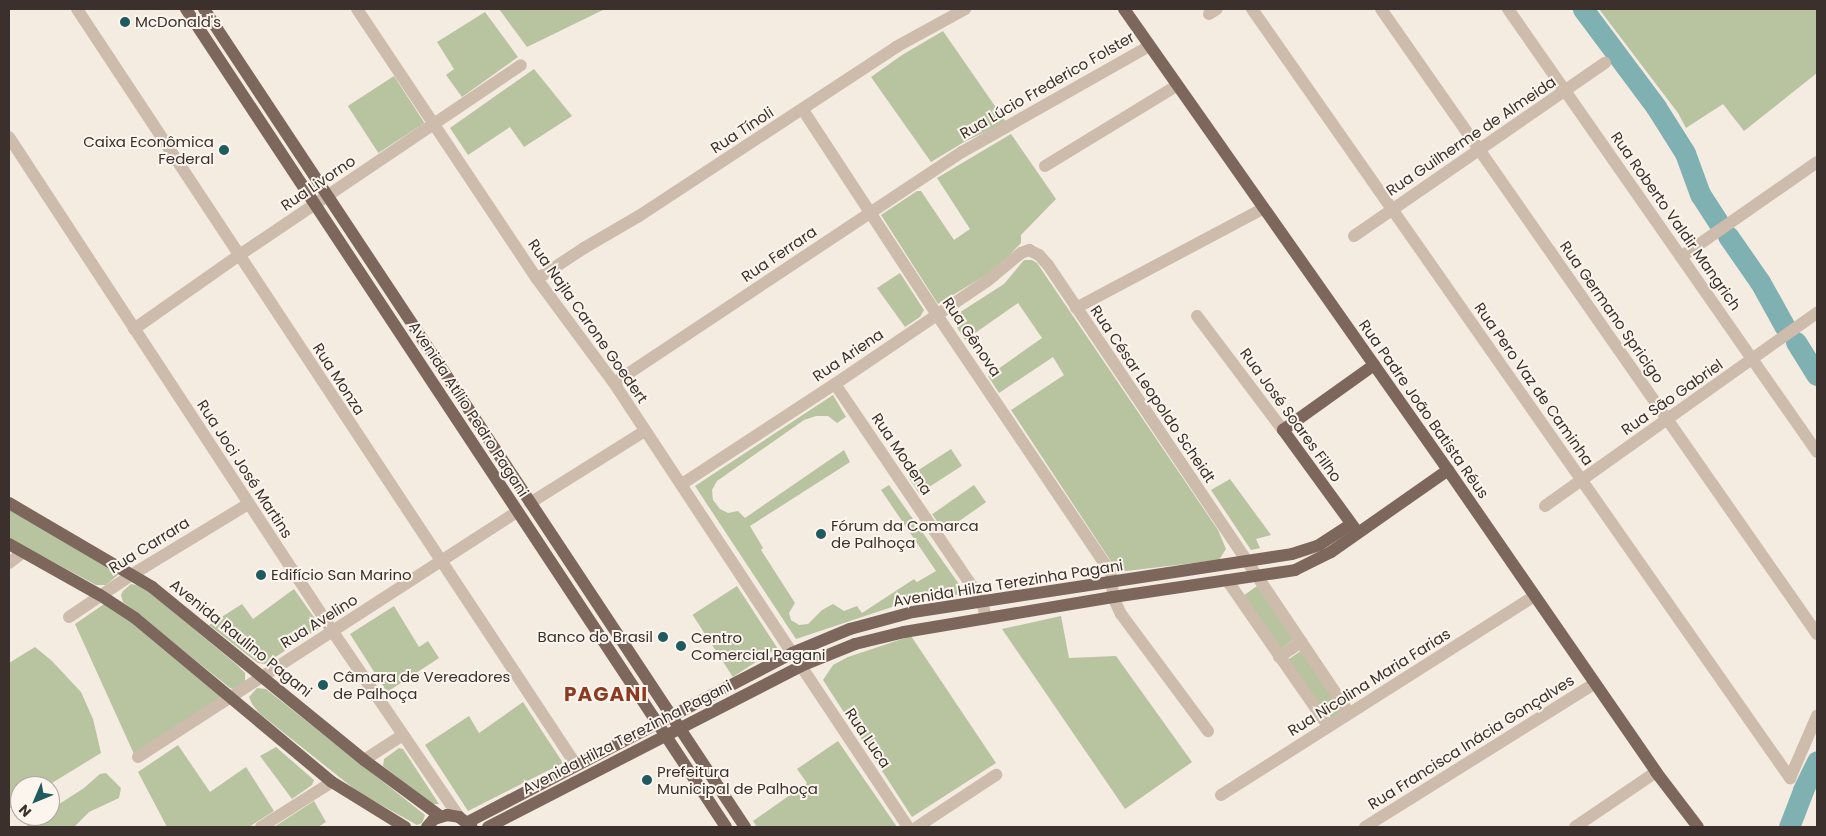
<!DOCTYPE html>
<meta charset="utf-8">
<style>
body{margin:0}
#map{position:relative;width:1826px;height:836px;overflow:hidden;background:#f4ebe1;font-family:Poppins,sans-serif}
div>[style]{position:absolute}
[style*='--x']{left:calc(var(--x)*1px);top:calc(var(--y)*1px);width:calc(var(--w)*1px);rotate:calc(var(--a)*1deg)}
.green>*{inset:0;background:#b8c4a0;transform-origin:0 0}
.river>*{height:21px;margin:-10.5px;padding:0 10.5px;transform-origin:10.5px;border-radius:10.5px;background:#7fb0b2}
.minor>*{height:12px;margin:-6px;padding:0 6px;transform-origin:6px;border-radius:6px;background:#cdbbac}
.major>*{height:12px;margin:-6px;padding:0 6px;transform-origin:6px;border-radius:6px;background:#7d675c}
.dots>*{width:14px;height:14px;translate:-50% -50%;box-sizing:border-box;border:2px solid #fbf5ee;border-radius:50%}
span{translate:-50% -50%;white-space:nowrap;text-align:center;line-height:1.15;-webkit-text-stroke:4px #fbf5ee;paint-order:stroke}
.poi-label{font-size:15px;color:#3b302b}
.left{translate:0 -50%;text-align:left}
.right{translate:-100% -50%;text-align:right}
.street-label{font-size:15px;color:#3b302b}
.district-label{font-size:20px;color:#8c3b22;font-weight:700;letter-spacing:1px}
.frame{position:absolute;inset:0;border:10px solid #3b302b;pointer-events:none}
.north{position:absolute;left:10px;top:776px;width:50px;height:50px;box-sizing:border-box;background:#fbf5ee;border:1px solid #aea6a0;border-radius:50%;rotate:225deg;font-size:14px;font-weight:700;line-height:20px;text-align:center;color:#3b302b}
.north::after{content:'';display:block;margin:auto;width:18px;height:22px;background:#1f5a5e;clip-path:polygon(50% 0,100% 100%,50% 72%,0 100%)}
</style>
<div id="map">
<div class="green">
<i style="clip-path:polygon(499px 9px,605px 9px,527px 47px)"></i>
<i style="clip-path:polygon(1599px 9px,1817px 9px,1817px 73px,1744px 131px,1723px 104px,1686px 128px,1678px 113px)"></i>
<i style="clip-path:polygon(485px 12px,518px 57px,462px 97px,446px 75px,454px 69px,437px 42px)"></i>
<i style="clip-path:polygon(943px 31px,1006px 122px,964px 142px,931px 162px,871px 77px,902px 55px)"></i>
<i style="clip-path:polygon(534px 69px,572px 116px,524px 147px,510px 127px,468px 155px,450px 128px)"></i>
<i style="left:394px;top:76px;width:56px;height:55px;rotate:57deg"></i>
<i style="clip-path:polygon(1011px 134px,1056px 199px,1021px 235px,1021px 243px,996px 269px,938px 304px,881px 215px,917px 191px,921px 191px,954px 240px,970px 229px,937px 178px)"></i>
<i style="clip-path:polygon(1024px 260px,1032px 260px,1037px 263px,1218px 530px,1226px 549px,1219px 560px,1118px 572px,1011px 410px,1064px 375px,1053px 357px,999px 393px,988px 376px,1042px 338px,1018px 303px,965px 340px,951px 318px,1004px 284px)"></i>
<i style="clip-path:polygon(900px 273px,924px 310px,920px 317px,905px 327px,877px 288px)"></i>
<i style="clip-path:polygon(833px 395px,846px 417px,837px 423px,828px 416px,816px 416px,804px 420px,717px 481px,712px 490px,713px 500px,720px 509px,728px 513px,738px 511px,745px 518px,844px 450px,850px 462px,750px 526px,763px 548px,761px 550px,795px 603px,789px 613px,791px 620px,799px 625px,808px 624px,822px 610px,833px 604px,844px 611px,857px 606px,862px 613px,914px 579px,917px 582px,936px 571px,881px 490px,889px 485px,966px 594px,943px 596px,937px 593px,901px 600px,898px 605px,796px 639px,695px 486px)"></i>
<i style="left:951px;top:449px;width:20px;height:51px;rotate:57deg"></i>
<i style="clip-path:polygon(1230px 479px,1271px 535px,1256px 539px,1260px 548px,1251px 550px,1211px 490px)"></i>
<i style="left:974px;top:485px;width:21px;height:51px;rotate:55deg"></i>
<i style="clip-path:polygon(9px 510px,101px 562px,119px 574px,106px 585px,96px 585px,9px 538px)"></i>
<i style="clip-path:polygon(131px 584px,142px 586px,236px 664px,245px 673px,245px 682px,234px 689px,230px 688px,123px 602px,121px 595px,123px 591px)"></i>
<i style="left:737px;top:586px;width:74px;height:53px;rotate:57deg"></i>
<i style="left:1257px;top:586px;width:65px;height:19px;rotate:55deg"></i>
<i style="clip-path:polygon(294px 589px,321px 627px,265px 664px,258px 663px,209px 625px,242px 604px,253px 619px)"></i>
<i style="clip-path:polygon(107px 602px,222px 696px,134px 754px,75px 624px)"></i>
<i style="clip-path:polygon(394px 606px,419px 647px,428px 641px,439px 658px,387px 692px,350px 634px)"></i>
<i style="clip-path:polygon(1061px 616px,1069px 658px,1116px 656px,1192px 762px,1125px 809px,1002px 629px)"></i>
<i style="clip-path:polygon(911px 636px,996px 763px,912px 817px,823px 680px,833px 665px,848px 657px)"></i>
<i style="clip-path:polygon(35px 647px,52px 661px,81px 692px,93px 719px,101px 753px,47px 786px,20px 786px,20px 802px,9px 809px,9px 663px)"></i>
<i style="left:1302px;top:650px;width:73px;height:18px;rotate:55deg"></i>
<i style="clip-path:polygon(257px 688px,266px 689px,425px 815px,422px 823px,417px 825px,358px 792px,259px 713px,252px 704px,249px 697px)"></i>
<i style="clip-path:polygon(523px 702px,563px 763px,468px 811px,425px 745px,469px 716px,479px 733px)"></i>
<i style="clip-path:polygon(838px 741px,897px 827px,757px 827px,753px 821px,807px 783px,797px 769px)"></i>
<i style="clip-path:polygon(178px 745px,210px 792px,246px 767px,274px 811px,249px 827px,167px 827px,138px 772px)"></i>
<i style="clip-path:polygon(276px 747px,314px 780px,312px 785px,292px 799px,260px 756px)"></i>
<i style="clip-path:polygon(399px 748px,403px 749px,439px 804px,432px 804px,383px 766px,384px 759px)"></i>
<i style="clip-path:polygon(106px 773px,121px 788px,119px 798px,89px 812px,74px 827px,25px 827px,40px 816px,50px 816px,50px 810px,84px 788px,100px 774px)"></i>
<i style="clip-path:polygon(314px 801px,326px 822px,318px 827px,274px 827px)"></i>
</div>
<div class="river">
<i style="--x:1583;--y:9;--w:122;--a:53.3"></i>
<i style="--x:1656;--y:107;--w:54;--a:57.8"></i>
<i style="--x:1685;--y:153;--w:44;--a:69.9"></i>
<i style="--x:1700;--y:194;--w:33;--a:57"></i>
<i style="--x:1728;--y:236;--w:56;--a:55.2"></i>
<i style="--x:1760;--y:282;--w:51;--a:60.9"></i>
<i style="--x:1796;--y:342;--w:39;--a:58"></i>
<i style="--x:1789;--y:827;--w:40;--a:-69"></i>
<i style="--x:1803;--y:790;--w:32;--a:-64"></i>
</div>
<div class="minor">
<i style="--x:77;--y:9;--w:906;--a:56.57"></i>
<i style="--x:357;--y:9;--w:324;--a:56.3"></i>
<i style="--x:537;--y:279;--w:129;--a:53.5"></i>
<i style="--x:614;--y:383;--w:323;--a:56.6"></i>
<i style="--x:1252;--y:9;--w:939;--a:55.02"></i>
<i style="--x:1381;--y:9;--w:762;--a:55.1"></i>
<i style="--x:1508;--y:9;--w:540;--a:55.1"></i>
<i style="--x:1209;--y:14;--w:9;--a:-32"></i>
<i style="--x:803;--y:110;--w:245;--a:56.8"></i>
<i style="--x:937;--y:315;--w:311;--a:56"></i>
<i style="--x:1111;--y:573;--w:24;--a:85"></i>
<i style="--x:1113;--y:597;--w:19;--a:65"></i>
<i style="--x:1121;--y:614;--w:146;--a:53.4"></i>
<i style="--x:9;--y:137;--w:592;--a:56.79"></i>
<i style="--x:333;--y:632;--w:224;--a:55.7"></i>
<i style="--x:1045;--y:166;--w:153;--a:-31.4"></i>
<i style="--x:1354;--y:236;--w:305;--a:-34.6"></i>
<i style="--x:1681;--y:257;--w:166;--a:-34.9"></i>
<i style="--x:537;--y:279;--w:56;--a:-33.4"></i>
<i style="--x:584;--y:248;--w:64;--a:-30.2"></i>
<i style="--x:639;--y:216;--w:308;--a:-33.3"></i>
<i style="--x:896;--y:47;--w:79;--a:-28.8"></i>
<i style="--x:1076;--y:308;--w:211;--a:-28"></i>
<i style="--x:1197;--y:316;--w:143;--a:53"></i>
<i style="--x:134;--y:329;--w:127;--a:-35.1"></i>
<i style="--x:238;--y:256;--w:341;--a:-34"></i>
<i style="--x:614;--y:383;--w:418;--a:-33.6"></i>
<i style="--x:962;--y:152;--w:215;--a:-29.5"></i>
<i style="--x:835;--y:384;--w:262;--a:55.9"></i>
<i style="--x:982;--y:601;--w:18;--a:77"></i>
<i style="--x:682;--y:484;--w:183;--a:-33.2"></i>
<i style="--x:835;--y:384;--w:184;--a:-34.1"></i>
<i style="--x:987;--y:281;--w:44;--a:-39.5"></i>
<i style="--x:1021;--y:253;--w:9;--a:-21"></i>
<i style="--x:1029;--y:250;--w:11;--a:27"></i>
<i style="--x:1039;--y:255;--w:13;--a:48"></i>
<i style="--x:1048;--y:265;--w:540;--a:56.1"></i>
<i style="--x:530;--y:503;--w:136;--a:-32.1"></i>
<i style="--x:1545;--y:506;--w:334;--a:-35.4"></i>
<i style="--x:9;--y:563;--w:18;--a:-38"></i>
<i style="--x:1227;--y:580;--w:178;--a:55.3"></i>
<i style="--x:69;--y:617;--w:77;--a:-33.9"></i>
<i style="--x:133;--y:574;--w:135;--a:-31.3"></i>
<i style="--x:1279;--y:657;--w:27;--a:-34"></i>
<i style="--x:801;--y:666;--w:193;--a:56.4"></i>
<i style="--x:138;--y:757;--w:451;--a:-32.9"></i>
<i style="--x:364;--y:760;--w:46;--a:-32.7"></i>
<i style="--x:1790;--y:778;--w:68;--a:-66.5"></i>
<i style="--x:1221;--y:795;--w:371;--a:-32.4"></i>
<i style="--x:261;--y:827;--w:84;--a:-32.4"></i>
<i style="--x:917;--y:827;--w:95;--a:-33.4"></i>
<i style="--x:1365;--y:827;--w:270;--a:-32"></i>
<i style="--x:1575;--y:827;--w:98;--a:-34.2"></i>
</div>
<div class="major">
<i style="--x:186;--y:9;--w:980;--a:56.57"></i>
<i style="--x:204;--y:9;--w:981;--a:56.52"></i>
<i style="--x:1124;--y:9;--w:563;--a:54.9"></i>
<i style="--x:1448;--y:470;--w:367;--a:55.4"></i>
<i style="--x:1656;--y:772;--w:69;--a:52.6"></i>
<i style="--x:9;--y:503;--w:166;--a:30.4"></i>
<i style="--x:152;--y:587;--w:274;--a:39.2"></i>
<i style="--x:364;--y:760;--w:94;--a:36.4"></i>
<i style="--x:1356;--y:530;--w:124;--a:-126.1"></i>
<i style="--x:1283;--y:430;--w:112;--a:-35.5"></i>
<i style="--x:9;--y:544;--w:104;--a:29.3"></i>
<i style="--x:100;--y:595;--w:42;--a:33.3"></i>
<i style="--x:135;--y:618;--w:256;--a:39.8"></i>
<i style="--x:332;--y:782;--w:86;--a:31.7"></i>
<i style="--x:468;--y:822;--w:365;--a:-27.5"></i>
<i style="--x:792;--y:653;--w:63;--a:-22.5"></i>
<i style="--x:850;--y:629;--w:65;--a:-15.1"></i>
<i style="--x:913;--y:612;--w:383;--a:-8.7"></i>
<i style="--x:1292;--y:554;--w:28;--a:-18"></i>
<i style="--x:1319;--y:545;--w:38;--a:-33"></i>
<i style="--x:427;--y:827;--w:11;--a:-49"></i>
<i style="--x:434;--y:819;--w:14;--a:-17"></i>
<i style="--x:447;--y:815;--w:12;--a:9"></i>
<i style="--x:459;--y:817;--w:16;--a:38"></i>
<i style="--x:488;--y:827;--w:352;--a:-27.2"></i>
<i style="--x:801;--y:666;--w:58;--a:-22.2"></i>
<i style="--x:855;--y:644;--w:50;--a:-13.8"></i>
<i style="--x:904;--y:632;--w:212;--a:-9.5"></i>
<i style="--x:1113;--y:597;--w:184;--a:-8.4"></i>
<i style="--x:1295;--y:570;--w:40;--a:-26.6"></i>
<i style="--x:1331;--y:552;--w:143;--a:-35"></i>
</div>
<div class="dots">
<i style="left:125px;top:22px;background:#1f5a5e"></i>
<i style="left:224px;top:150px;background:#1f5a5e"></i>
<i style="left:821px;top:534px;background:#1f5a5e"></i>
<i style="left:261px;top:575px;background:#1f5a5e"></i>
<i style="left:663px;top:637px;background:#1f5a5e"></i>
<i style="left:681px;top:646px;background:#1f5a5e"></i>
<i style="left:323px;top:685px;background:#1f5a5e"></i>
<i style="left:647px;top:780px;background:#1f5a5e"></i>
</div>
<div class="poi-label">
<span class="left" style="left:135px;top:22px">McDonald's</span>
<span class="right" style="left:214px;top:150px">Caixa Econômica<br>Federal</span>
<span class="left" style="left:831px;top:534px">Fórum da Comarca<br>de Palhoça</span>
<span class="left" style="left:271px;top:575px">Edifício San Marino</span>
<span class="right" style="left:653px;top:637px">Banco do Brasil</span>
<span class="left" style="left:691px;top:646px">Centro<br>Comercial Pagani</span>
<span class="left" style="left:333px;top:685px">Câmara de Vereadores<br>de Palhoça</span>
<span class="left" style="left:657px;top:780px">Prefeitura<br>Municipal de Palhoça</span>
</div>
<div class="street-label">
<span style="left:1047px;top:85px;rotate:-30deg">Rua Lúcio Frederico Folster</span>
<span style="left:742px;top:130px;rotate:-33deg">Rua Tínoli</span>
<span style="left:1471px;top:136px;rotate:-34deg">Rua Guilherme de Almeida</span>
<span style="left:318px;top:183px;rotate:-34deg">Rua Livorno</span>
<span style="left:1676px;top:221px;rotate:55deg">Rua Roberto Valdir Mangrich</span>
<span style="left:779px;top:254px;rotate:-34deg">Rua Ferrara</span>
<span style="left:1612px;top:312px;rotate:55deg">Rua Germano Spricigo</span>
<span style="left:588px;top:321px;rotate:55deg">Rua Najla Carone Goedert</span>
<span style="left:972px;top:337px;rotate:56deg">Rua Gênova</span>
<span style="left:848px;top:355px;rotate:-34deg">Rua Ariena</span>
<span style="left:339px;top:379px;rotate:57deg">Rua Monza</span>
<span style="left:1534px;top:384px;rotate:55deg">Rua Pero Vaz de Caminha</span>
<span style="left:1153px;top:394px;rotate:56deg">Rua César Leopoldo Scheidt</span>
<span style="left:1672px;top:397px;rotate:-35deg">Rua São Gabriel</span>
<span style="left:469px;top:409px;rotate:57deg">Avenida Atílio Pedro Pagani</span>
<span style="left:1424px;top:409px;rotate:55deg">Rua Padre João Batista Réus</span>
<span style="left:1291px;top:415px;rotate:54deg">Rua José Soares Filho</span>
<span style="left:902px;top:454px;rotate:56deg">Rua Modena</span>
<span style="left:245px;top:469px;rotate:57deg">Rua Joci José Martins</span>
<span style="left:149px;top:545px;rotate:-32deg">Rua Carrara</span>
<span style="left:1008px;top:583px;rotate:-9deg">Avenida Hilza Terezinha Pagani</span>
<span style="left:319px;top:621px;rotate:-32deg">Rua Avelino</span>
<span style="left:241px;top:638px;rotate:39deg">Avenida Raulino Pagani</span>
<span style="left:1369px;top:682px;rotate:-32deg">Rua Nicolina Maria Farias</span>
<span style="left:627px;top:737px;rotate:-27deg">Avenida Hilza Terezinha Pagani</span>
<span style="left:868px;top:738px;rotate:56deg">Rua Luca</span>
<span style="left:1471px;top:742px;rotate:-32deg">Rua Francisca Inácia Gonçalves</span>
</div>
<div class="district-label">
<span style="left:606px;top:694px">PAGANI</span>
</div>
<div class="frame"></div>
<div class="north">N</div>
</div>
